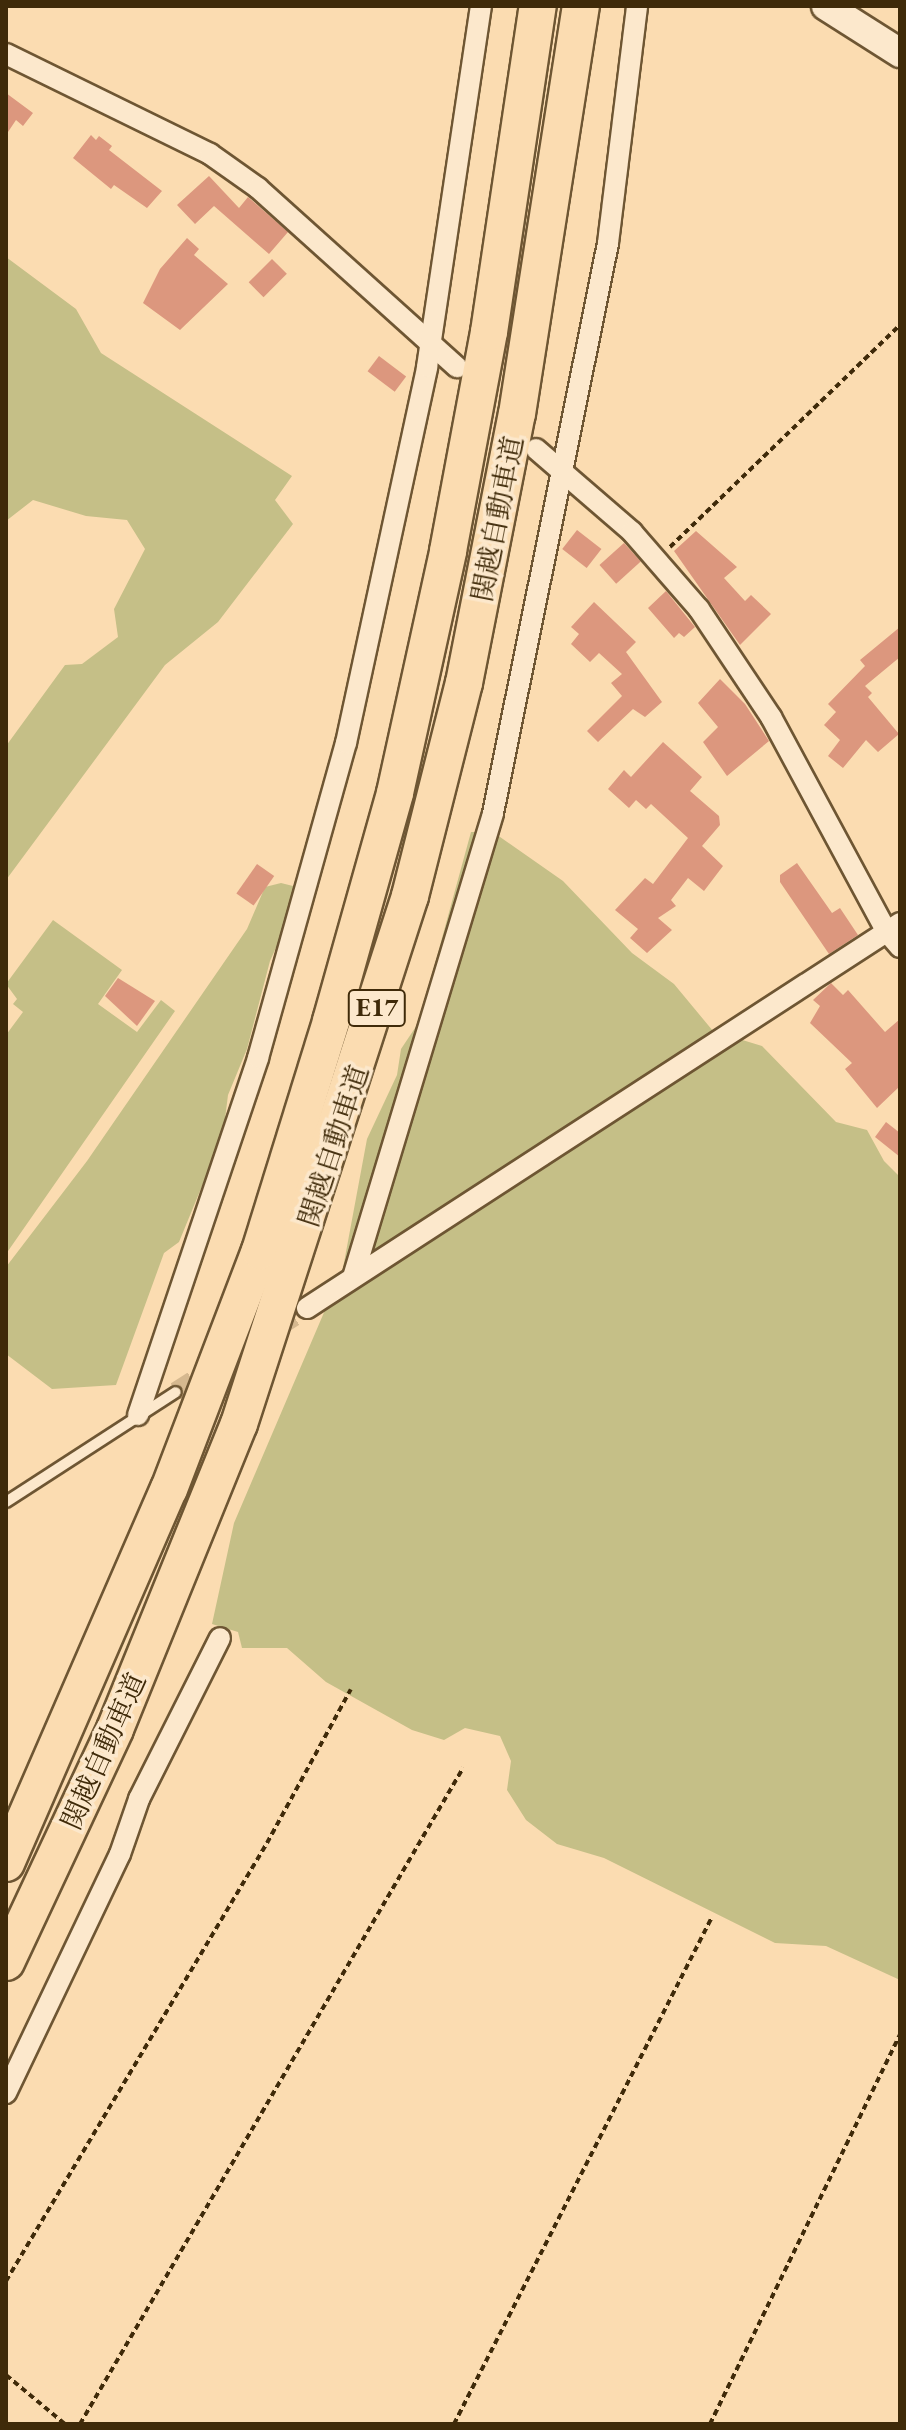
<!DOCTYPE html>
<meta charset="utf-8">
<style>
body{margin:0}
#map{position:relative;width:906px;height:2430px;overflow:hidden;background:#fbdcb1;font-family:"EB Garamond","Noto Serif JP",serif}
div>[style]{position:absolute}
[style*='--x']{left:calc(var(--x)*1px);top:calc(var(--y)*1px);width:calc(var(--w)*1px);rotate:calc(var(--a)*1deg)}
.green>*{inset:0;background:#c5bf87}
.building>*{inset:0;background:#dc977e;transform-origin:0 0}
.street-tunnel>*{height:20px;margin-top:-10px;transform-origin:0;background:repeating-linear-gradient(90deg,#d5b88f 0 20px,transparent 0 30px)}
.path>*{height:4px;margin-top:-2px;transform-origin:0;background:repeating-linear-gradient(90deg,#3f2a09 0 6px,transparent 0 10px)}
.roads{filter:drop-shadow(2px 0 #6e5633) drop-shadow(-2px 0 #6e5633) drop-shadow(0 2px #6e5633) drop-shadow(0 -2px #6e5633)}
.lane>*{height:10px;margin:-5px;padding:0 5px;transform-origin:5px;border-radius:5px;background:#fce8cc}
.street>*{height:20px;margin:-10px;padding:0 10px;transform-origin:10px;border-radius:10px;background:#fce8cc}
.secondary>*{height:28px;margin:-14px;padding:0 14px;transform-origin:14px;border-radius:14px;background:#fce8cc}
.highway>*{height:36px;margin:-18px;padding:0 18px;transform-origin:18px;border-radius:18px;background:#fbdcb1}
span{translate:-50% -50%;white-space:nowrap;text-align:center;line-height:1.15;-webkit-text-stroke:7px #fce8cc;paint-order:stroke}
.shield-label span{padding:2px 6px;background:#fce8cc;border:2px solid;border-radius:6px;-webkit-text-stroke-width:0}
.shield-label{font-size:26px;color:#3f2a09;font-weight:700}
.street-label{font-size:28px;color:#3f2a09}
.frame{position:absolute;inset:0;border:8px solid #3f2a09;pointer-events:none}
</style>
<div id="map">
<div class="green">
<i style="clip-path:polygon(6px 257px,76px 309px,101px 353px,292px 476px,275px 500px,293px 524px,218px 622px,165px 665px,6px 880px,6px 746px,65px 665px,82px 664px,118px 637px,114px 609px,145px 549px,127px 520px,86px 516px,33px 500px,6px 521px)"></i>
<i style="clip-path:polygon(471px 832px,493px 832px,563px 881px,632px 953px,674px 984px,713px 1031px,762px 1046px,836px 1122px,867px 1130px,884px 1161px,900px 1177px,900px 1980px,826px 1946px,775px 1943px,604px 1858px,557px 1844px,526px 1820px,507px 1790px,511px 1761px,500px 1736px,465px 1728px,444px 1740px,412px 1730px,326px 1682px,287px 1648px,242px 1648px,238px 1632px,212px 1624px,234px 1523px,343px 1268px,367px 1139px,397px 1075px,401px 1049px,419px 1022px)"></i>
<i style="clip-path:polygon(281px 883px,293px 886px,296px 903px,270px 961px,247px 1049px,228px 1095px,223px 1135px,179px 1242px,164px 1253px,116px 1385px,52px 1389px,6px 1354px,6px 1267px,87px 1161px,247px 929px,265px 887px)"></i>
<i style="clip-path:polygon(53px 920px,122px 970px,98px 1004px,137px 1032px,161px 1000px,175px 1011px,6px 1254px,6px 1035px,23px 1012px,13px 1004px,17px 999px,6px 984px)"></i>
</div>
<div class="building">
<i style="clip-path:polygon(6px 93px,33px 113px,23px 126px,16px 120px,6px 135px)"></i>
<i style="clip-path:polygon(91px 135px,96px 140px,99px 136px,112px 146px,109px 150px,162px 191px,147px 208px,114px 185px,111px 189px,73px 158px)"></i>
<i style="clip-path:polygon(209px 176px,239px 208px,248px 197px,288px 232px,269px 254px,214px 206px,195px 224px,177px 205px)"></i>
<i style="clip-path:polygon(187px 238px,199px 249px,194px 255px,228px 284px,180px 330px,143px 303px,160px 269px)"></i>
<i style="left:272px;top:259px;width:21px;height:33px;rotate:45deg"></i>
<i style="left:379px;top:356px;width:34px;height:19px;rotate:37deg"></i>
<i style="left:577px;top:530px;width:31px;height:24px;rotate:38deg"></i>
<i style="clip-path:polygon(696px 531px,737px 567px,724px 578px,745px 601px,751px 595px,771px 614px,740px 645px,674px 551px)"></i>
<i style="left:624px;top:543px;width:25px;height:33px;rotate:48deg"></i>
<i style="clip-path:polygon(666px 591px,695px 627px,684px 637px,679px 633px,674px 638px,648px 608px)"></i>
<i style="clip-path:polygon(594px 602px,636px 642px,626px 652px,662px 702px,645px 717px,633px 709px,598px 742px,587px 731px,622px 696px,611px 683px,622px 674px,599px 653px,590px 662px,571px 644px,579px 634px,571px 627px)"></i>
<i style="clip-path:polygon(900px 627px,900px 657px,865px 686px,872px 693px,868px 697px,899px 734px,878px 752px,866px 740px,843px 768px,828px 756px,840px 740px,824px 725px,836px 712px,828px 704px,865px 666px,860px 660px)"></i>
<i style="clip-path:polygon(720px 679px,745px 704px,769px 741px,727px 776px,703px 742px,718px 727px,698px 703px)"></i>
<i style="clip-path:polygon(663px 742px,702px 777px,690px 791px,719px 816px,720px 825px,702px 846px,723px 866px,704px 891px,688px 878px,671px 900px,676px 906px,658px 918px,672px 930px,647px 953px,630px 938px,638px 929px,615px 910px,645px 878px,653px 884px,688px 838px,651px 804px,646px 809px,636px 800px,629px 808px,608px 789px,624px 770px,631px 777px)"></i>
<i style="clip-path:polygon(797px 863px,832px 913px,840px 908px,858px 935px,829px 954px,780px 882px,780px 875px)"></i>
<i style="left:257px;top:864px;width:21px;height:36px;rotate:35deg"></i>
<i style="clip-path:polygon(118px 978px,155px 1001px,137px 1026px,105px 996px)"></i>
<i style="clip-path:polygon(831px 983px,843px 995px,848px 990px,885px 1032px,900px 1019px,900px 1086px,877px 1108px,845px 1069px,852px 1063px,810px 1023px,820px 1006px,813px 1000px)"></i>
<i style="clip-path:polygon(886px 1122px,900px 1133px,900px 1157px,875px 1137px)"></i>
</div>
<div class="street-tunnel">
<i style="--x:176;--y:1392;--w:156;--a:-32.7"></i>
</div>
<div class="path">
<i style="--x:670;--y:547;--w:320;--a:-44"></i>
<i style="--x:6;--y:2281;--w:510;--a:-59.21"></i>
<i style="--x:267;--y:1843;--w:175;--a:-61.4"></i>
<i style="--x:6;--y:2375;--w:77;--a:39.7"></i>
<i style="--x:80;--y:2424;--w:760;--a:-59.72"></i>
<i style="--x:454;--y:2424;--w:567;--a:-63.03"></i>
<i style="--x:710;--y:2424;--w:433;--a:-64"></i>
</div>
<div class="roads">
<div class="lane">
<i style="--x:6;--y:1502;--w:202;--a:-32.9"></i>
</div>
<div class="street">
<i style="--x:6;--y:54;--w:227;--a:26.1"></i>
<i style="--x:210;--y:154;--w:59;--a:35.3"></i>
<i style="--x:258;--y:188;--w:268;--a:42"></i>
<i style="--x:536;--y:449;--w:127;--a:40.8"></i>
<i style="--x:632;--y:532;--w:102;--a:49"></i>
<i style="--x:699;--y:609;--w:130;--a:56.3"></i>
<i style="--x:771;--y:717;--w:244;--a:61.7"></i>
<i style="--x:887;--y:932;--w:20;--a:49"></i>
<i style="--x:354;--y:1274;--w:481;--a:-73.2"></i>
<i style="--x:493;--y:813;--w:581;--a:-78.59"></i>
<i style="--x:608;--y:243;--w:239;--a:-83"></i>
<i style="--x:307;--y:1308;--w:707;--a:-32.99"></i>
<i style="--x:138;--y:1415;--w:377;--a:-71.4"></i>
<i style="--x:258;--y:1058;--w:327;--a:-74.4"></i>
<i style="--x:346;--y:743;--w:385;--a:-77.8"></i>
<i style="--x:427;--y:367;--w:365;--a:-81.5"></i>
<i style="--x:6;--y:2093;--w:265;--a:-64.5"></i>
<i style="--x:120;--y:1854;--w:58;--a:-70.9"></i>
<i style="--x:139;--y:1799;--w:180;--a:-63.3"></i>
</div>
<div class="secondary">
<i style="--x:826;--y:6;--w:88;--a:32.4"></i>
</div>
<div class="highway">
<i style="--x:6;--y:1863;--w:408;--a:-66.5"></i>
<i style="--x:169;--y:1489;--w:255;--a:-69.1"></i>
<i style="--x:260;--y:1251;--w:241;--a:-72.8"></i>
<i style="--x:331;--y:1021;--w:237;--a:-74.3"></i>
<i style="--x:395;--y:793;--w:248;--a:-77.6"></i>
<i style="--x:448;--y:551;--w:223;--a:-79.4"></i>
<i style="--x:489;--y:332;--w:330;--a:-81.5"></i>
<i style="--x:6;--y:1962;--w:257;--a:-64.9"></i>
<i style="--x:115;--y:1729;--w:329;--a:-67.9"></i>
<i style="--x:239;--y:1424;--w:555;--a:-72.05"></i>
<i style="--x:410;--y:896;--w:220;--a:-75.8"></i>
<i style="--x:464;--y:683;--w:274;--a:-78.9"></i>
<i style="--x:517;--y:414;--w:413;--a:-81.1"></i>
</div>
</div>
<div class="shield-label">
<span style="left:377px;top:1008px">E17</span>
</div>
<div class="street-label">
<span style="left:497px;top:519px;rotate:-79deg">関越自動車道</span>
<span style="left:333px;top:1146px;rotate:-72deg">関越自動車道</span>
<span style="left:103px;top:1751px;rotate:-66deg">関越自動車道</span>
</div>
<div class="frame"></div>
</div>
